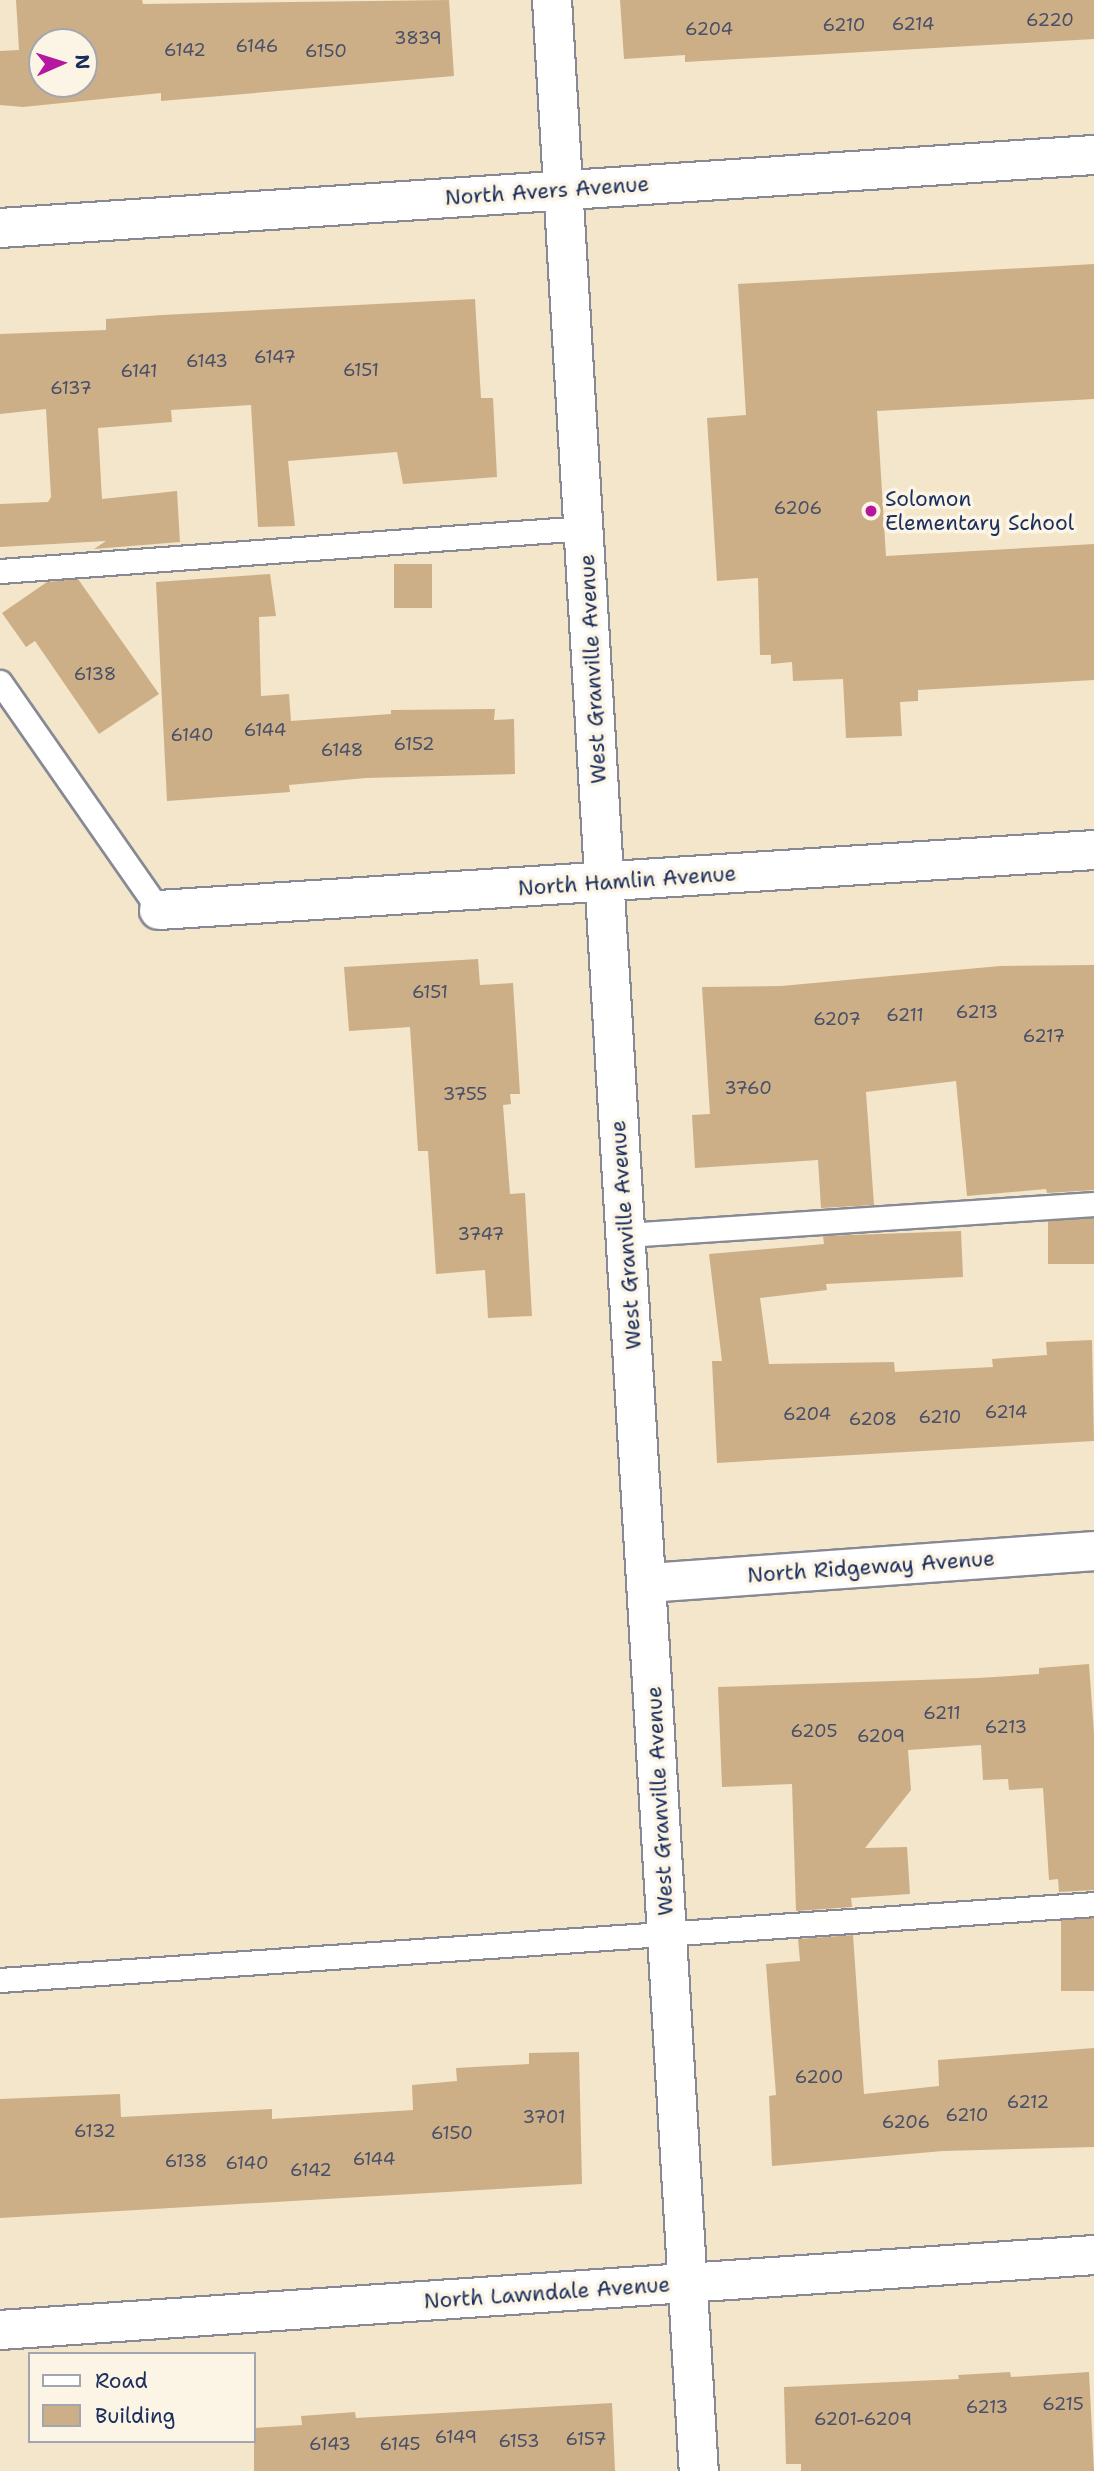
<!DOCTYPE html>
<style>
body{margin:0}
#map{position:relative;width:1094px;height:2471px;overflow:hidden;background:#f3e6ca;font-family:"Shantell Sans",sans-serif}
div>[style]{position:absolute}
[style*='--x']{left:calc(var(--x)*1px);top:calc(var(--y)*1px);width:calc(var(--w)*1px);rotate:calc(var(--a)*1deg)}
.building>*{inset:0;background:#cdaf87;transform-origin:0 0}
.roads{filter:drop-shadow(2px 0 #878a94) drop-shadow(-2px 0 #878a94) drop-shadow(0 2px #878a94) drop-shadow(0 -2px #878a94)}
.lane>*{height:23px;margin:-11.5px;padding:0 11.5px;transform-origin:11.5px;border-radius:11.5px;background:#fff}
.street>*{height:38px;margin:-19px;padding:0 19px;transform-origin:19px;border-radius:19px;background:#fff}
.dots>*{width:19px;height:19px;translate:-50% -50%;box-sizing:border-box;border:4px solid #fcf5e5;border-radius:50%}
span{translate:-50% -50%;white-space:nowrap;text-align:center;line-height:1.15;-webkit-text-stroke:7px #fcf5e5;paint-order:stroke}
.number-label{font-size:18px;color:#484f68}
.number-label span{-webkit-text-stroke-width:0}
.street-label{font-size:21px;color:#1b2f5e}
.poi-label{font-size:21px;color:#1b2f5e}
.left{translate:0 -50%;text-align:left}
.legend{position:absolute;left:28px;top:2352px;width:228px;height:91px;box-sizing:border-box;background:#fcf5e5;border:2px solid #a2a6af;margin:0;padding:9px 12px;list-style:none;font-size:21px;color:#1b2f5e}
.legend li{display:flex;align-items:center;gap:14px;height:35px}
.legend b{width:35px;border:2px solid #a2a6af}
.north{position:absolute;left:28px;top:28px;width:70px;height:70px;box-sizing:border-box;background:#fcf5e5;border:2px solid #a2a6af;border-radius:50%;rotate:87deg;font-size:19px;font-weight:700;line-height:28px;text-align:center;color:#1b2f5e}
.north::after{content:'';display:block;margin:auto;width:24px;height:32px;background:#b5179e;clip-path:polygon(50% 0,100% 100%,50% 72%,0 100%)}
</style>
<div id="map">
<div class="building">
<i style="clip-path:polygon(evenodd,16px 0,142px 0,143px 4px,449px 0,454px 76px,161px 101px,161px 93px,23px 107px,0 105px,0 51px,19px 50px,16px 0,42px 42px,84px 42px,84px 84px,42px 84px,42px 42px)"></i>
<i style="clip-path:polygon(620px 0,1094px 0,1094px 39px,685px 62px,685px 55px,624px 59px)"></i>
<i style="clip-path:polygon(1094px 264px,1094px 399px,877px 411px,886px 556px,1094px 544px,1094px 680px,918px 690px,918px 701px,900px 702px,902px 736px,846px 738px,843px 679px,793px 681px,792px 662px,771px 664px,771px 655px,760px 655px,758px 578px,717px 581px,707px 418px,746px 415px,738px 284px)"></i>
<i style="clip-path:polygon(475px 299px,481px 398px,493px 398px,497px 477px,403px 484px,397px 452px,288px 461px,295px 526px,258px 527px,251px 405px,171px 410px,172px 422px,98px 428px,102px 499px,177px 491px,180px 542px,94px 549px,106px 541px,0 547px,0 504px,48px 502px,51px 497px,46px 409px,0 414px,0 334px,106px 330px,106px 319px,162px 315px)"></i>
<i style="left:394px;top:564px;width:38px;height:44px"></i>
<i style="clip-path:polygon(270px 574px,276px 616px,259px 617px,261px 696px,289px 694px,291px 721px,391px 714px,391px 710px,495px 709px,494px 720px,514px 719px,515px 774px,366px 778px,289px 785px,290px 792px,167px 801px,156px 582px)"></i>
<i style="clip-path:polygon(78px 579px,159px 694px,99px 734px,35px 641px,26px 647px,2px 613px,47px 582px)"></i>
<i style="clip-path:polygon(478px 959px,480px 985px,513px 983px,520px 1094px,510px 1094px,511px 1104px,503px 1105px,510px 1194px,525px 1193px,532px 1316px,488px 1318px,485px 1270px,436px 1274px,428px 1151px,418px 1151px,410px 1027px,349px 1031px,344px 967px)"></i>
<i style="clip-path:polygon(1094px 965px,1094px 1190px,1047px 1193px,1046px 1189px,967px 1196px,956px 1081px,866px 1092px,874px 1205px,821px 1208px,818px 1160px,695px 1168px,692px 1115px,710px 1114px,702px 987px,781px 986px,1000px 966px)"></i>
<i style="left:1094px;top:1218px;width:46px;height:46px;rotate:90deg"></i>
<i style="clip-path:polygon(961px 1231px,963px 1277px,826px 1284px,827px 1290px,760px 1298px,769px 1364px,894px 1362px,895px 1372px,993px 1367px,992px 1359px,1047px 1355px,1046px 1342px,1092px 1340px,1094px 1441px,717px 1463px,712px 1361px,722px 1361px,709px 1254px,824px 1244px,823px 1236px)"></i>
<i style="clip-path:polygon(1089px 1664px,1094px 1733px,1094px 1890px,1059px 1892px,1058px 1879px,1049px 1880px,1043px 1788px,1009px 1790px,1008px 1779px,983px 1780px,981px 1745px,908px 1750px,911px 1790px,865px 1848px,907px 1847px,910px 1894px,851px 1898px,852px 1907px,796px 1911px,792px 1784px,722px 1787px,718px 1687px,978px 1678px,1039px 1674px,1039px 1668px)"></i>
<i style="left:1094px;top:1918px;width:73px;height:33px;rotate:90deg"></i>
<i style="clip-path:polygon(853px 1935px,864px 2094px,939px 2086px,938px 2060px,1094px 2048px,1094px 2147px,943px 2151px,772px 2166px,769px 2096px,776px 2095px,766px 1964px,800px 1961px,798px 1939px)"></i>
<i style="clip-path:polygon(579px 2052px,582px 2184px,0 2218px,0 2099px,120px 2094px,121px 2117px,272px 2109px,272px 2119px,413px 2110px,412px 2085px,457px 2081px,456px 2068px,529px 2064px,529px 2053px)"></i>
<i style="clip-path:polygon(1010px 2372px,1011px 2377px,1089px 2372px,1094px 2471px,801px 2471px,801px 2464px,786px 2464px,784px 2387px,959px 2379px,958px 2375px)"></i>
<i style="clip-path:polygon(612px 2403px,615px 2471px,254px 2471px,254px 2428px,302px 2425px,301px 2416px,355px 2412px,356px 2418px)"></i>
</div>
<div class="roads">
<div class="lane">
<i style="--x:0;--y:571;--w:586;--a:-4.21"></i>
<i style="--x:0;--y:682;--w:278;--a:55.1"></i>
<i style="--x:626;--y:1235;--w:469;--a:-3.8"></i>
<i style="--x:0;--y:1980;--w:1097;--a:-3.97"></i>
</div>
<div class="street">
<i style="--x:552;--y:0;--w:2475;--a:86.6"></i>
<i style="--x:0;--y:228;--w:1096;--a:-3.82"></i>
<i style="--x:159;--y:910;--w:937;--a:-3.67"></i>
<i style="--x:648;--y:1583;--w:447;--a:-4.1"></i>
<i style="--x:0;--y:2330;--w:1097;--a:-3.92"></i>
</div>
</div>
<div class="dots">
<i style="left:871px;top:511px;background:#b5179e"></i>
</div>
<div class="number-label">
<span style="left:1050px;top:20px">6220</span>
<span style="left:913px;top:24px">6214</span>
<span style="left:844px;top:25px">6210</span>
<span style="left:709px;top:29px">6204</span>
<span style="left:418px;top:38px">3839</span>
<span style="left:257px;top:46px">6146</span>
<span style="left:185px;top:50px">6142</span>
<span style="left:326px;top:51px">6150</span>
<span style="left:275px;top:357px">6147</span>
<span style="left:207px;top:361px">6143</span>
<span style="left:361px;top:370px">6151</span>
<span style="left:139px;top:371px">6141</span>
<span style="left:71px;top:388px">6137</span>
<span style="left:798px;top:508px">6206</span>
<span style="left:95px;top:674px">6138</span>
<span style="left:265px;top:730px">6144</span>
<span style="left:192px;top:735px">6140</span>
<span style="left:414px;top:744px">6152</span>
<span style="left:342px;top:750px">6148</span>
<span style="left:430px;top:992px">6151</span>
<span style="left:977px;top:1012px">6213</span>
<span style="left:905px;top:1015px">6211</span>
<span style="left:837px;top:1019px">6207</span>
<span style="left:1044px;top:1036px">6217</span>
<span style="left:748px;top:1088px">3760</span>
<span style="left:465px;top:1094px">3755</span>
<span style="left:481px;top:1234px">3747</span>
<span style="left:1006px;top:1412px">6214</span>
<span style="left:807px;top:1414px">6204</span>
<span style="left:940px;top:1417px">6210</span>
<span style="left:873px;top:1419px">6208</span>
<span style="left:942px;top:1713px">6211</span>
<span style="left:1006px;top:1727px">6213</span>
<span style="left:814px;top:1731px">6205</span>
<span style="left:881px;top:1736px">6209</span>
<span style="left:819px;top:2077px">6200</span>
<span style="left:1028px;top:2102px">6212</span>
<span style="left:967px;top:2115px">6210</span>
<span style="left:544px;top:2117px">3701</span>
<span style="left:906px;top:2122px">6206</span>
<span style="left:95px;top:2131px">6132</span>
<span style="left:452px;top:2133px">6150</span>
<span style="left:374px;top:2159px">6144</span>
<span style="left:186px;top:2161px">6138</span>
<span style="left:247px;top:2163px">6140</span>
<span style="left:311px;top:2170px">6142</span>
<span style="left:1063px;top:2404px">6215</span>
<span style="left:987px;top:2407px">6213</span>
<span style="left:863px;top:2419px">6201-6209</span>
<span style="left:456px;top:2437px">6149</span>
<span style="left:586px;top:2439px">6157</span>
<span style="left:519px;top:2441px">6153</span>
<span style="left:330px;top:2444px">6143</span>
<span style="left:400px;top:2444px">6145</span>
</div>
<div class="street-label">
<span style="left:547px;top:191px;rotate:-4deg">North Avers Avenue</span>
<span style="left:593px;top:669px;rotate:-93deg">West Granville Avenue</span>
<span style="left:627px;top:881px;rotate:-4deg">North Hamlin Avenue</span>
<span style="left:626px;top:1235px;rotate:-94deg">West Granville Avenue</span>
<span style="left:871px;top:1567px;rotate:-4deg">North Ridgeway Avenue</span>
<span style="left:660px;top:1801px;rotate:-93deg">West Granville Avenue</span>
<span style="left:547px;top:2293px;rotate:-4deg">North Lawndale Avenue</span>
</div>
<div class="poi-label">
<span class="left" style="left:885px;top:511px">Solomon<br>Elementary School</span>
</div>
<ul class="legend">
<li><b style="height:9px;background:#fff"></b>Road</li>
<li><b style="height:19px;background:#cdaf87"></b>Building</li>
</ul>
<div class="north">N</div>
</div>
